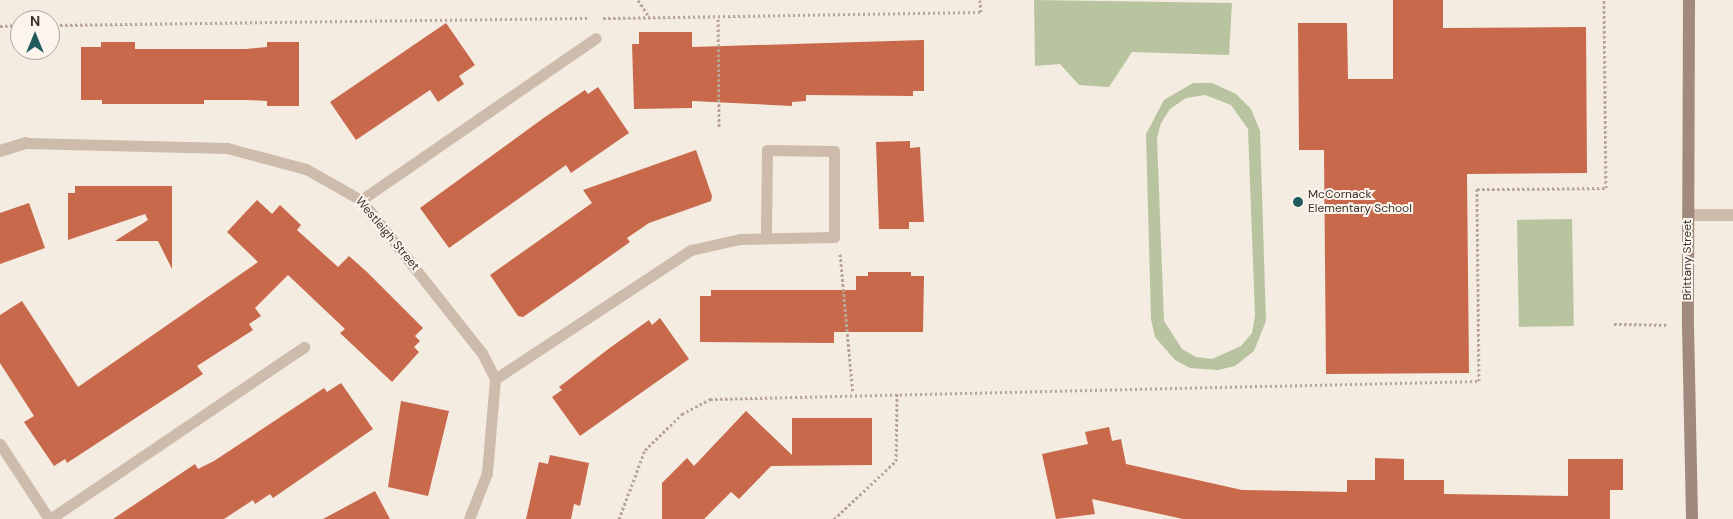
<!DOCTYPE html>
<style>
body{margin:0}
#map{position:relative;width:1733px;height:519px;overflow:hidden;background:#f4ebe1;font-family:"DM Sans",sans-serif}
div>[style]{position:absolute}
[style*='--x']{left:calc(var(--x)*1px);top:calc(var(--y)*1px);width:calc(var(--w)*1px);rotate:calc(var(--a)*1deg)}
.green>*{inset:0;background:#b8c4a0;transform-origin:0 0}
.building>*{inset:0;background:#c8694b}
.path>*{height:3px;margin-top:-1.5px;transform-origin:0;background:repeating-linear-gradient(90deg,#b9a596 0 2.5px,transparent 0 5px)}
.lane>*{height:11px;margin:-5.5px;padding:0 5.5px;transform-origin:5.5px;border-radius:5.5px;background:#cdbbac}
.street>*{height:12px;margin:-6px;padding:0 6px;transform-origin:6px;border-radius:6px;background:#cdbbac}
.secondary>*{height:12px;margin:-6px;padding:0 6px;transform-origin:6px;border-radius:6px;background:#a18a7d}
.dots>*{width:14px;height:14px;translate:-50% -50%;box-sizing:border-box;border:2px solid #fbf5ee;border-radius:50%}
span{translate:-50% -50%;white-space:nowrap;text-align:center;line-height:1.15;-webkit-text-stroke:4px #fbf5ee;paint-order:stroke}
.poi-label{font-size:12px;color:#3b302b}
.left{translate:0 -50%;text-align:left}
.street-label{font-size:12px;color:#3b302b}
.north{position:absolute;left:10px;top:10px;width:50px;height:50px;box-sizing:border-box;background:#fbf5ee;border:1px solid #aea6a0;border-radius:50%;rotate:0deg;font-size:14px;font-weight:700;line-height:20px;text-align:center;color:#3b302b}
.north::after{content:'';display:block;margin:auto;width:18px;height:22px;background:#1f5a5e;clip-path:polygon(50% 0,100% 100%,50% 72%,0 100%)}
</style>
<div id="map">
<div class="green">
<i style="clip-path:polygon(1034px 0,1232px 3px,1229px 55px,1132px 52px,1109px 87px,1079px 85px,1060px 64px,1035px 66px)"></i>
<i style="clip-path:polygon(evenodd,1193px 83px,1212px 83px,1236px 94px,1251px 109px,1260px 131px,1266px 321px,1254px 351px,1235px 366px,1218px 370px,1190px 368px,1175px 360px,1155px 337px,1151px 319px,1146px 134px,1164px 100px,1193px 83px,1205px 95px,1231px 105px,1248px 129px,1255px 316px,1252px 333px,1241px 346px,1212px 359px,1196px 357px,1182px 349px,1164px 321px,1157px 138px,1161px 123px,1170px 109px,1186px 98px,1205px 95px)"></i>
<i style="left:1572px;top:219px;width:107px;height:55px;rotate:89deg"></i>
</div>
<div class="building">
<i style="clip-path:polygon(1393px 0,1443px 0,1443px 28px,1586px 27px,1587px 173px,1467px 174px,1469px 373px,1326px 374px,1324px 150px,1299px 150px,1298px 23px,1347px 23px,1348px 79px,1393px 79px)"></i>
<i style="clip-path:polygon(446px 23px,475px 65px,459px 76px,464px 84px,438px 102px,430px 90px,356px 140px,330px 102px)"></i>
<i style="clip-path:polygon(639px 32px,692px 32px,692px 47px,924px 40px,924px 91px,913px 91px,913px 96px,806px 95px,806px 101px,792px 102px,792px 106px,692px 101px,692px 108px,634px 109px,632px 44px,639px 44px)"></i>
<i style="clip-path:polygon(101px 42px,135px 42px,135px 49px,246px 49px,267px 47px,267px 42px,299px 42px,299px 106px,267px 106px,267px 101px,247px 100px,204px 100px,204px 104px,102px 104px,102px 100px,81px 100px,81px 47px,101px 47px)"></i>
<i style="clip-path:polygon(598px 87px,629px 133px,571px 173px,566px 165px,449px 248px,420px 208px,545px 117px,585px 90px,588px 94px)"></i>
<i style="clip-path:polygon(910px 141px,910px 148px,920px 147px,924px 222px,909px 222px,909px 229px,879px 229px,876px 142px)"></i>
<i style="clip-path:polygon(696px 150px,712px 196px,711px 201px,649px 223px,627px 238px,630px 242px,575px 281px,523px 317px,518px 316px,490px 275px,592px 203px,583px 190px)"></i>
<i style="clip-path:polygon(75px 186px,172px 186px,172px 269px,158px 241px,115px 241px,148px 220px,145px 214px,68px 240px,68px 193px,75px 193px)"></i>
<i style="clip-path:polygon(257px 200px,272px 214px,280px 205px,301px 225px,297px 230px,338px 267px,349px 256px,367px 272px,423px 328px,415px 336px,420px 341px,414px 347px,419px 352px,392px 382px,340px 333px,345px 329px,288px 275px,255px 308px,261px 316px,249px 324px,253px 330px,197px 366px,203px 374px,67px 463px,65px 459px,54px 466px,24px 422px,34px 416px,0 363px,0 315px,22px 301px,78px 387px,258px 262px,227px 232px)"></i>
<i style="clip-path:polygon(29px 203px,45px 248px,0 264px,0 213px)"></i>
<i style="clip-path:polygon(868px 272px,911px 272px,911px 276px,924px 276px,923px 332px,834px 332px,834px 343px,700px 342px,700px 296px,711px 296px,711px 290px,856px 290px,856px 276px,868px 276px)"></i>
<i style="clip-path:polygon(660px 318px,689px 359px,580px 436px,552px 397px,562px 390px,559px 387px,611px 347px,649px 320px,652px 325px)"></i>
<i style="clip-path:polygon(341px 383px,373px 429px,273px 498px,270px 494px,255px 504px,253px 500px,224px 519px,113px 519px,195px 464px,198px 469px,214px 461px,324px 388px,327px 392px)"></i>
<i style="clip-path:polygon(401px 401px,449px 411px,428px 496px,388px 487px)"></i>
<i style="clip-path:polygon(746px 411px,792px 455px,792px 418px,872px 418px,872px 465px,771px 466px,739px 499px,731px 492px,704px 519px,662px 519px,662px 483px,687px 458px,694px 466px)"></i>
<i style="clip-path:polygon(1109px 427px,1112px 441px,1121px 439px,1126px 464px,1242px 490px,1347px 492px,1347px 480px,1375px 480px,1375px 458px,1404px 459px,1404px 480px,1444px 480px,1444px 494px,1568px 496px,1568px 459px,1623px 459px,1623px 490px,1610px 490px,1610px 519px,1183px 519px,1092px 499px,1095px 514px,1056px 519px,1042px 454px,1088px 444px,1085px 432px)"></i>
<i style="clip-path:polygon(550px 455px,589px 463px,580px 506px,574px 504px,571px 519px,526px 519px,539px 462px,548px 464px)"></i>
<i style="clip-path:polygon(375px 491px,390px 519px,323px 519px)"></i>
</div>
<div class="path">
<i style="--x:638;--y:0;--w:20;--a:57"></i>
<i style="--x:603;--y:18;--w:378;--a:-0.9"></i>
<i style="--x:981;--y:12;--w:12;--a:-95"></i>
<i style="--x:718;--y:19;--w:109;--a:89.5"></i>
<i style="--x:50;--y:25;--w:537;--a:-0.75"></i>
<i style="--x:0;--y:26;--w:20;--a:-3"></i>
<i style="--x:840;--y:254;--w:140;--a:84.7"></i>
<i style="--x:1614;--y:324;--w:54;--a:1.1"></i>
<i style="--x:619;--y:519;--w:74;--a:-69.4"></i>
<i style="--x:645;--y:450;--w:52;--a:-44.2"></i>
<i style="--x:682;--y:414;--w:32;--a:-28"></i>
<i style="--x:710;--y:399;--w:769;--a:-1.34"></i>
<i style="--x:1479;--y:381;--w:192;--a:-90.6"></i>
<i style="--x:1477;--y:189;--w:129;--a:-0.4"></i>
<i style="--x:1606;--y:188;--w:188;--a:-90.6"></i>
<i style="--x:834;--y:519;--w:85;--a:-43.1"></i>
<i style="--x:896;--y:461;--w:69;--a:-89.2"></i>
</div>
<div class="lane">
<i style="--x:26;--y:143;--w:201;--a:1.4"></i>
<i style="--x:227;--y:148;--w:82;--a:14.9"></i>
<i style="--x:306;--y:169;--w:63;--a:29.4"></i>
<i style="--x:361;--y:200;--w:195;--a:51.7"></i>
<i style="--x:482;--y:353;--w:29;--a:63"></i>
<i style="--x:495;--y:379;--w:94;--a:94.9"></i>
<i style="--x:487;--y:473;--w:49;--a:111.4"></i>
<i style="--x:361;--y:200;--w:285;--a:-34.6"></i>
<i style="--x:495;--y:379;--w:235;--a:-33.4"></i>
<i style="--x:691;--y:250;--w:50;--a:-12.7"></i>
<i style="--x:740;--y:239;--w:94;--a:-1.2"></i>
<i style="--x:834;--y:237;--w:86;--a:-90"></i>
<i style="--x:834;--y:151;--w:67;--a:-179.1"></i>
<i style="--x:767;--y:150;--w:86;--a:90.7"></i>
<i style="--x:0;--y:444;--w:90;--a:56.8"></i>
<i style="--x:50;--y:519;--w:307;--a:-34.1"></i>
</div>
<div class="street">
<i style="--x:0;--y:151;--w:27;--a:-17"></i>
<i style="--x:1688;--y:215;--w:45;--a:0"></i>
</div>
<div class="secondary">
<i style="--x:1689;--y:0;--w:326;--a:90.2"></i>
<i style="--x:1688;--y:326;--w:193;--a:88.8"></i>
</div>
<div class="dots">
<i style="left:1298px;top:202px;background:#1f5a5e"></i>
</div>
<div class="poi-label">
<span class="left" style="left:1308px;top:202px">McCornack<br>Elementary School</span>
</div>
<div class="street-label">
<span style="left:387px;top:234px;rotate:50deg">Westleigh Street</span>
<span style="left:1688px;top:260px;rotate:-90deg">Brittany Street</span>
</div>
<div class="north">N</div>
</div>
